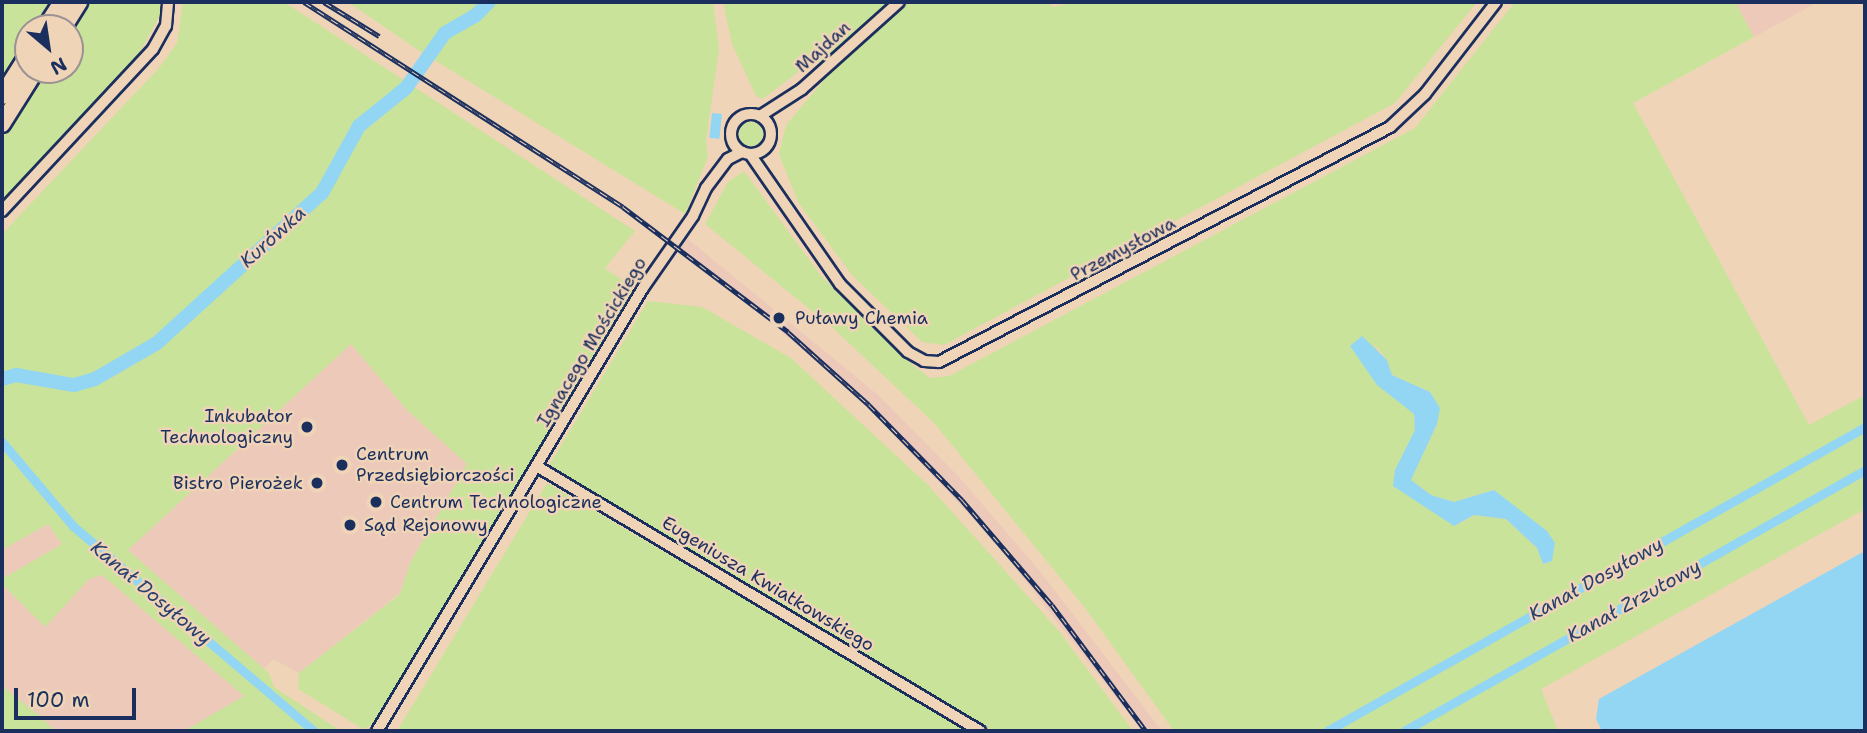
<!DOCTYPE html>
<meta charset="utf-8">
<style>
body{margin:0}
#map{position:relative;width:1867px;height:733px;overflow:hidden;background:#f0d4b7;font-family:"Shantell Sans",sans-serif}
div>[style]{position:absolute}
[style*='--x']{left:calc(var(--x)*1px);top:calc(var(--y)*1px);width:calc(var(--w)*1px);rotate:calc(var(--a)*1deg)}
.built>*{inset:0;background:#edc9ba}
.green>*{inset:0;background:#cae39a}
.round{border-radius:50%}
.water>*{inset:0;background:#92d6f4;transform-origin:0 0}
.canal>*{height:9px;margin:-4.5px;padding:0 4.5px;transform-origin:4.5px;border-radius:4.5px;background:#92d6f4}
.river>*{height:14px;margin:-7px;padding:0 7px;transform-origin:7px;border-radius:7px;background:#92d6f4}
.roads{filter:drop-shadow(2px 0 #1b2f5e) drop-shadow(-2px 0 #1b2f5e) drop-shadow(0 2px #1b2f5e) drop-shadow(0 -2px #1b2f5e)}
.minor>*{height:10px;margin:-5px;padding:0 5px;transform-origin:5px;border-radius:5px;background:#f0d4b7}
.minor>.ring{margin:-5px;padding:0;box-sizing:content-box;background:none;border:10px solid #f0d4b7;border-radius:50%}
.highway>*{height:16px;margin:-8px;padding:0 8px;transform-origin:8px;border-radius:8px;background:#f0d4b7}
.rail>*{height:5px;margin-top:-2.5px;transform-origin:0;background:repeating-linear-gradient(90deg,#f0d4b7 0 8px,#1b2f5e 0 16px);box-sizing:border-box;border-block:2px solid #1b2f5e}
.dots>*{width:19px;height:19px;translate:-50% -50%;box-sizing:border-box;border:4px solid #f0d4b7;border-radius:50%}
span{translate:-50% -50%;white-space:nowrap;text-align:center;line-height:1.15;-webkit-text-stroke:5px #f0d4b7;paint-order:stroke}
.street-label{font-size:18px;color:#1b2f5e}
.poi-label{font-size:18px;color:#1b2f5e}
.left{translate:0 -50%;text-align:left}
.right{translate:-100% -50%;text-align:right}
.water-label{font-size:19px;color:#27406d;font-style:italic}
.frame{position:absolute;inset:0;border:4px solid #1b2f5e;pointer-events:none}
.north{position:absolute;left:14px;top:14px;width:70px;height:70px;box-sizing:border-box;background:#f0d4b7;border:2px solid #9b9293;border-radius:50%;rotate:151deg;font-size:19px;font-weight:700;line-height:28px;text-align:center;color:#1b2f5e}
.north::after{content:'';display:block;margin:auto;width:24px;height:32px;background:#1b2f5e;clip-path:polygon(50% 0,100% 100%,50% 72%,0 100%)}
.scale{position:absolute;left:14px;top:688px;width:122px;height:32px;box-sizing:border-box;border:4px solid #1b2f5e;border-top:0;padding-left:9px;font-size:21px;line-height:24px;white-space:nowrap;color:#1b2f5e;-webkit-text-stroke:5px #f0d4b7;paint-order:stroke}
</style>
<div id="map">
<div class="built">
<i style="clip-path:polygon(1735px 2px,1818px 2px,1754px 37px)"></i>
<i style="clip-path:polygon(691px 233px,688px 239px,878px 395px,958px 476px,1039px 570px,1162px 731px,1142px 731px,996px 543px,867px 406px,742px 297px,680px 250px,676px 254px)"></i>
<i style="clip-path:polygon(351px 344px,407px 410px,467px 464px,410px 563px,400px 593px,299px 673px,273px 659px,264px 669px,128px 550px)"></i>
<i style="clip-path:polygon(48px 524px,62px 544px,2px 579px,2px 550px)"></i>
<i style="clip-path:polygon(102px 574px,245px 697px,184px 731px,55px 731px,2px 686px,2px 585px,45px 626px,89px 579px)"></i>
</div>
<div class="green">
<i style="clip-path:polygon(2px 2px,50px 2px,34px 28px,28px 28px,28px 37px,2px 78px)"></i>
<i style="clip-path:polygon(90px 2px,160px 2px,160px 15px,136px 59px,2px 201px,2px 140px,46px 70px,70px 70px,70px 32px)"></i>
<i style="clip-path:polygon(183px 2px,284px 2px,635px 231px,605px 268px,637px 291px,374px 724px,363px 729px,298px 689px,299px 673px,400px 594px,410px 563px,467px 464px,407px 410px,351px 344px,128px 550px,269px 673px,274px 687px,341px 731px,184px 731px,244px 696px,102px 575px,89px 579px,45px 627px,2px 584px,2px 579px,62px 544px,48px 524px,2px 550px,2px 234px,159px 68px,177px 43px)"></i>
<i style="clip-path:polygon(348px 2px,713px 2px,719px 49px,706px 141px,708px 157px,685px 214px,418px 50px)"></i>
<i style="clip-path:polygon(723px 2px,892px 2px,828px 58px,798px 72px,763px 99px,756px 96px,732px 44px)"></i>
<i style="clip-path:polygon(906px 2px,1051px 2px,1052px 7px,1075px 2px,1477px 2px,1395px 103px,944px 345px,922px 342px,852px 275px,798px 202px,779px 154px,786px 125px,824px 80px)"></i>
<i style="clip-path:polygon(evenodd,1515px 2px,1735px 2px,1754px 37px,1633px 103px,1809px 425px,1865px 395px,1865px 509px,1541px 689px,1558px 731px,1174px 731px,1085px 608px,934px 423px,834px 329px,705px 224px,728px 182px,744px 171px,821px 276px,913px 365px,930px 378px,949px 376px,1415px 128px,1515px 2px,1373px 342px,1387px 360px,1392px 375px,1430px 392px,1437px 424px,1411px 480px,1431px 495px,1454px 502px,1494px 490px,1552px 561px,1543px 564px,1537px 548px,1506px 519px,1474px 515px,1461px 523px,1395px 470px,1415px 430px,1414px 414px,1373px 342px)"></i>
<i class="round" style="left:739px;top:122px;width:24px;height:24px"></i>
<i style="clip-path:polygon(648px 301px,702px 307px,791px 358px,928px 485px,1059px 631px,1133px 731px,994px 731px,548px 467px)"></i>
<i style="clip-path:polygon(547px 483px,968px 731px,397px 731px)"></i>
<i style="clip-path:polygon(2px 686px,40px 716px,55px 731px,2px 731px)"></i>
</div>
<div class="water">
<i style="left:712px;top:113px;width:10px;height:25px;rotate:6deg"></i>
<i style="clip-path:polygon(1362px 336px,1387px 360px,1392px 375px,1430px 392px,1440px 408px,1437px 424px,1411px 480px,1431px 495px,1454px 502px,1494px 490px,1547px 531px,1555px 543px,1552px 561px,1543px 564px,1537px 548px,1506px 519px,1474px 515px,1454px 526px,1393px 486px,1395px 470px,1415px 430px,1414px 414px,1377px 385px,1350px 346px)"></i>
<i style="clip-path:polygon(1861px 553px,1865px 553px,1865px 731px,1602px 731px,1596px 719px,1599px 699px)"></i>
</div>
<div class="canal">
<i style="--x:2;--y:442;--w:110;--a:49.8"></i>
<i style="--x:73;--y:526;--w:316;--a:40.4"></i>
<i style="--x:1327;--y:731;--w:618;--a:-29.47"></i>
<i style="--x:1404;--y:731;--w:530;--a:-29.52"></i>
</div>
<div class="river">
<i style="--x:2;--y:379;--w:15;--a:-16"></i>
<i style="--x:16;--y:375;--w:59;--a:9.8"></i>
<i style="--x:74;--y:385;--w:22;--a:-16"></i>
<i style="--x:95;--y:379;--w:72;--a:-30.1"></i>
<i style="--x:157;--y:343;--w:223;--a:-42.3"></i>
<i style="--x:322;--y:193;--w:77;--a:-61.1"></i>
<i style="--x:359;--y:126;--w:60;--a:-39"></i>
<i style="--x:406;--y:88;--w:67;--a:-54.7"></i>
<i style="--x:445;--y:33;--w:34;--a:-30"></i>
<i style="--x:475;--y:16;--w:20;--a:-45"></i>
</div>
<div class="roads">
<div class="minor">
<i class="ring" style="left:731px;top:114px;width:30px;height:30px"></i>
<i style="--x:760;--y:116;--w:50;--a:-32.7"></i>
<i style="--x:802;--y:89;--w:130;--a:-41.9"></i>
<i style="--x:750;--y:154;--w:158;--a:55.3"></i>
<i style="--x:840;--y:284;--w:96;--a:45"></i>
<i style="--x:908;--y:352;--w:18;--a:29"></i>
<i style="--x:924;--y:361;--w:15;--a:4"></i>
<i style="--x:939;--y:362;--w:509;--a:-27.52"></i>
<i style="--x:1390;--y:127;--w:48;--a:-43.3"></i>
<i style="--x:1425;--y:94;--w:116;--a:-52.3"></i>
<i style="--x:2;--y:211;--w:221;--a:-47"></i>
<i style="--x:153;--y:49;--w:26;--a:-61"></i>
<i style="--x:166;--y:26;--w:24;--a:-85"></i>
<i style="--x:538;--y:467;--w:515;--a:30.85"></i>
<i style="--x:377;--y:731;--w:517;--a:-59.02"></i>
<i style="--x:643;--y:288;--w:88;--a:-55.2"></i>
<i style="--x:693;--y:216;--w:31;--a:-65"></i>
<i style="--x:706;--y:188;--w:36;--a:-53"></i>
<i style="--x:728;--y:159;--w:16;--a:-27"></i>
</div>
<div class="highway">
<i style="--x:45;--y:28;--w:31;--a:-57"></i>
<i style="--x:63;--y:28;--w:31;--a:-58"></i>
<i style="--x:2;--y:96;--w:49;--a:-57.6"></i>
<i style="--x:2;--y:124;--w:64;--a:-57.8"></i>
</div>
</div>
<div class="rail">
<i style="--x:304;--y:2;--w:379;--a:32.7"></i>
<i style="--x:623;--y:207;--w:207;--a:37.1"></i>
<i style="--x:788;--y:332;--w:109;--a:42"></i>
<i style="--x:869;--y:405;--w:133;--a:45.6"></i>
<i style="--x:962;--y:500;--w:138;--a:49.4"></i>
<i style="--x:1052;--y:605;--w:157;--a:53.3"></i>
<i style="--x:324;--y:2;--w:65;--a:31.7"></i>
</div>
<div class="dots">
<i style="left:779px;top:318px;background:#1b2f5e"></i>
<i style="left:307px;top:427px;background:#1b2f5e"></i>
<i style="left:342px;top:465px;background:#1b2f5e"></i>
<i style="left:317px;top:483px;background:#1b2f5e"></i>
<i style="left:376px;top:502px;background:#1b2f5e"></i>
<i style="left:350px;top:525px;background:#1b2f5e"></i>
</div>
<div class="street-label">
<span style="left:823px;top:47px;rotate:-42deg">Majdan</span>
<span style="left:1123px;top:249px;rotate:-28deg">Przemysłowa</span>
<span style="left:592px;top:342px;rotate:-59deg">Ignacego Mościckiego</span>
<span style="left:768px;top:584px;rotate:31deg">Eugeniusza Kwiatkowskiego</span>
</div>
<div class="poi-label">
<span class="left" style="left:795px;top:318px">Puławy Chemia</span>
<span class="right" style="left:293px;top:427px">Inkubator<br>Technologiczny</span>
<span class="left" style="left:356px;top:465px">Centrum<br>Przedsiębiorczości</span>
<span class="right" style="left:303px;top:483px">Bistro Pierożek</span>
<span class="left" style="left:390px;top:502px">Centrum Technologiczne</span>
<span class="left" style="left:364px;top:525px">Sąd Rejonowy</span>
</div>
<div class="water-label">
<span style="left:273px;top:237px;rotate:-42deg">Kurówka</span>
<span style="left:1596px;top:579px;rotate:-29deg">Kanał Dosyłowy</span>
<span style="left:151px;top:593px;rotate:40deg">Kanał Dosyłowy</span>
<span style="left:1634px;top:601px;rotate:-29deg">Kanał Zrzutowy</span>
</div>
<div class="frame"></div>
<div class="north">N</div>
<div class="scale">100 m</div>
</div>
